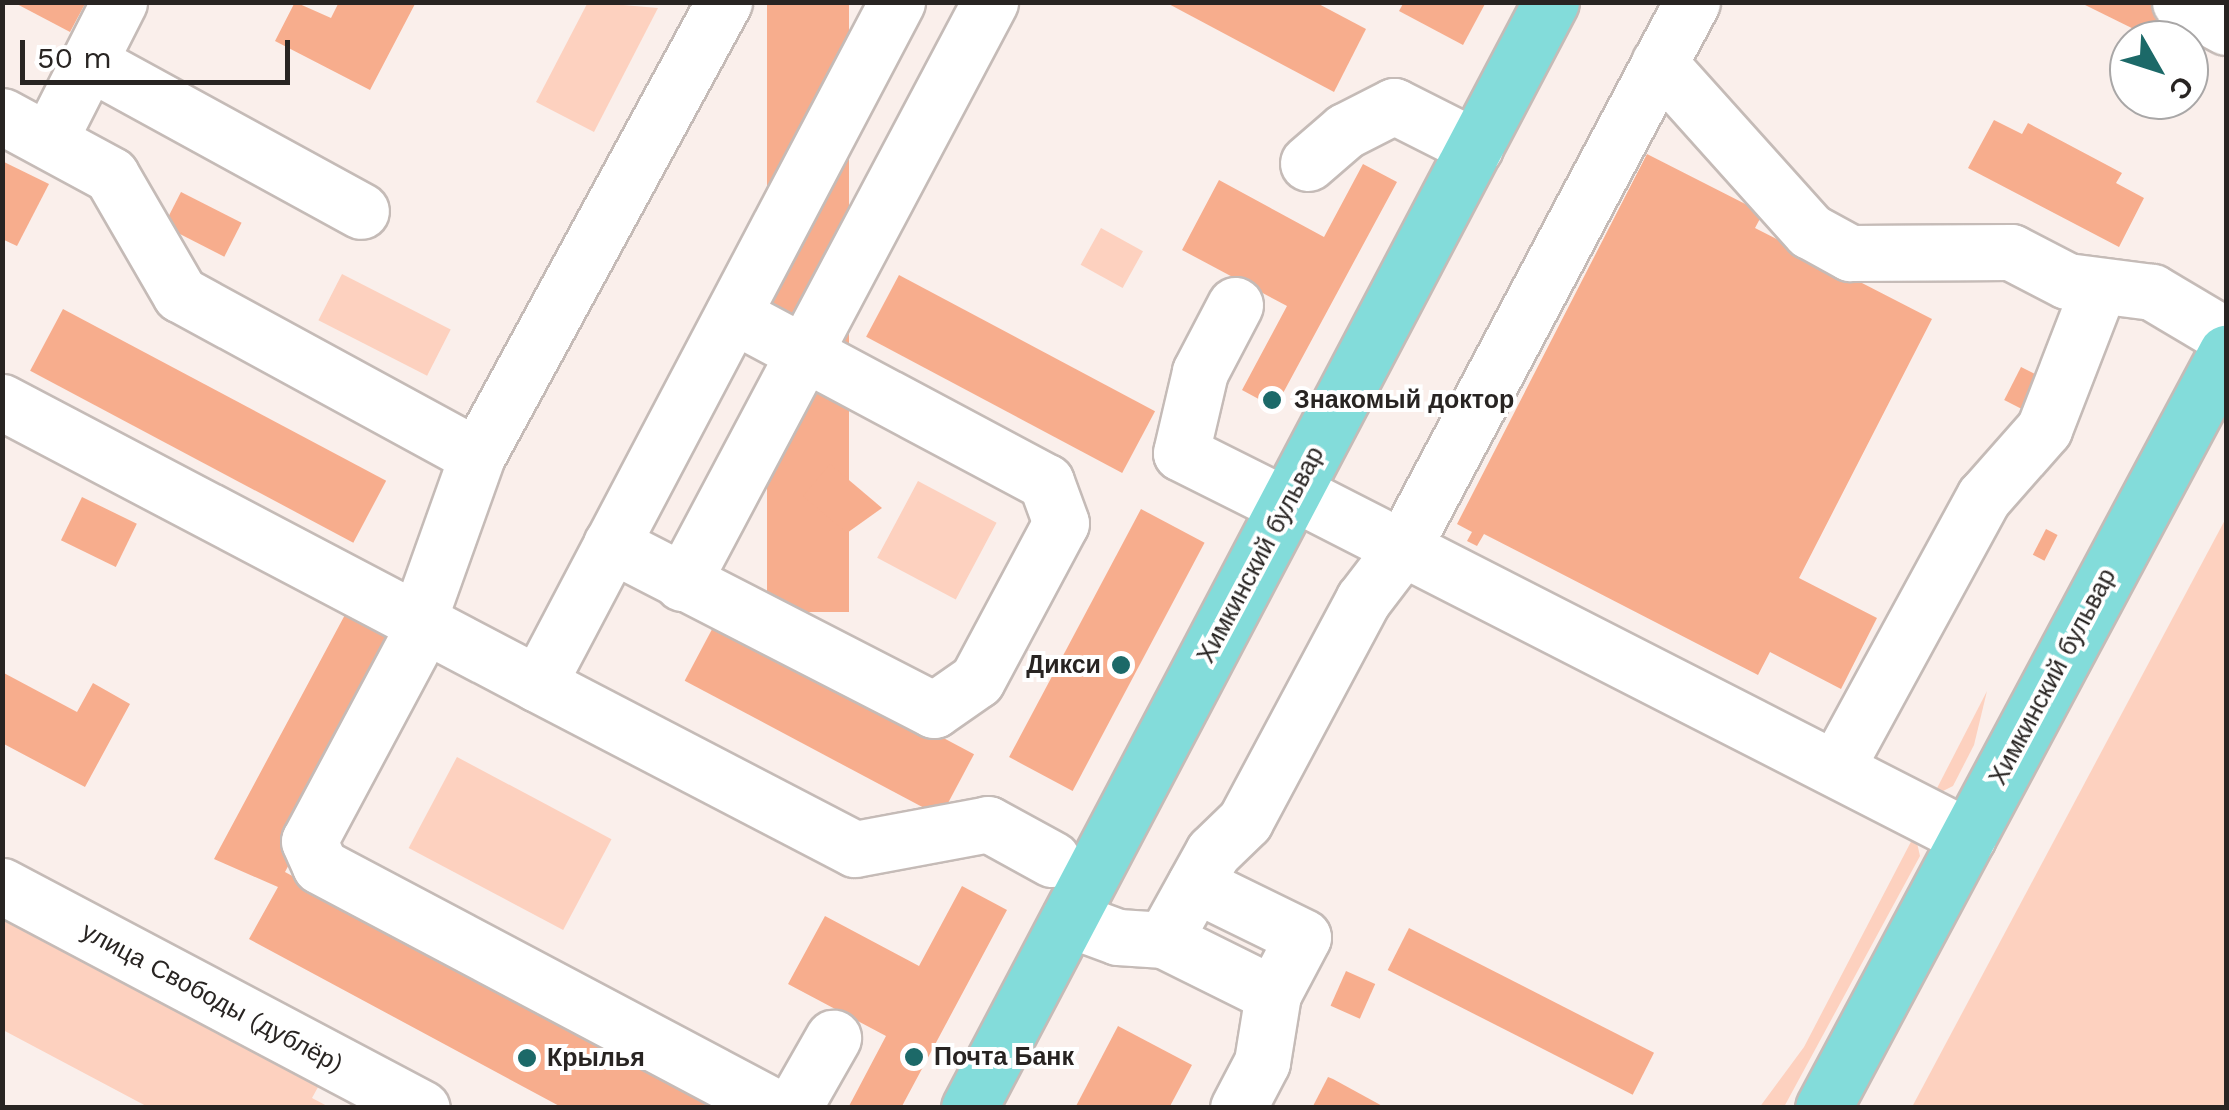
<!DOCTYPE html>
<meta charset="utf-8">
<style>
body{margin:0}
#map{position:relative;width:2229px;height:1110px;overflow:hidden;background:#faefeb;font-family:"Work Sans",sans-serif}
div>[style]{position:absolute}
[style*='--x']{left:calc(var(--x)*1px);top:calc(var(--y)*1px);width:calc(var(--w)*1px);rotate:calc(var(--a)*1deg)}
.green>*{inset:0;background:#fdd1bf;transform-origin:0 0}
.building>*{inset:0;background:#f7ad8d;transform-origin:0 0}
.roads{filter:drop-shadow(2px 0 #c5bbb7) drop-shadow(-2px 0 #c5bbb7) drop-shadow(0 2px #c5bbb7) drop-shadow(0 -2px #c5bbb7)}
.minor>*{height:55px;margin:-27.5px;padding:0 27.5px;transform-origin:27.5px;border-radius:27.5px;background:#fff}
.major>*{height:55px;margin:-27.5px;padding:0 27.5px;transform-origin:27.5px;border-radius:27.5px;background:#83dcda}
.dots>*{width:28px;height:28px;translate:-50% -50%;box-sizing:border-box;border:5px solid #fff;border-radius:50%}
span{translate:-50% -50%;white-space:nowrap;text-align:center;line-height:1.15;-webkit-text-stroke:8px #fff;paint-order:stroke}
.poi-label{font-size:25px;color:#282422;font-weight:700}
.left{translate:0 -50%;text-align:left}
.right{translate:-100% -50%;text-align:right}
.street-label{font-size:25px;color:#282422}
.frame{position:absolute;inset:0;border:5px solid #282422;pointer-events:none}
.north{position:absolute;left:2109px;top:20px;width:100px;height:100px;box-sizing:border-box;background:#fff;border:2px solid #a9a7a7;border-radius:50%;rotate:129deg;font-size:28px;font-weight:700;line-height:40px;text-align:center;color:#282422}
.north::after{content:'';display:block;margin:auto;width:35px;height:45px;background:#1c6968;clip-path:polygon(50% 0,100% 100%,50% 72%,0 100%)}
.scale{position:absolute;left:20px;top:40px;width:270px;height:45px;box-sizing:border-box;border:5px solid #282422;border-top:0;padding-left:12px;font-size:30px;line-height:35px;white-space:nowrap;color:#282422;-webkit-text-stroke:8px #fff;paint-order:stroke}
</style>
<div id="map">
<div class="green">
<i style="clip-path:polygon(588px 2px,658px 8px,594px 132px,536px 102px)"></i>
<i style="left:1101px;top:228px;width:48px;height:42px;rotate:29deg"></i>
<i style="left:342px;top:274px;width:122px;height:52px;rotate:27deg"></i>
<i style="left:918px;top:481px;width:89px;height:87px;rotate:28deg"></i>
<i style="clip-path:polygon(2226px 518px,2226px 1107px,1912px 1107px)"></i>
<i style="clip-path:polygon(1987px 691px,1974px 745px,1953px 786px,1933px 796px)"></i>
<i style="left:457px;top:757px;width:175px;height:103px;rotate:28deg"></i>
<i style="clip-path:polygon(1915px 834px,1920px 856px,1784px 1107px,1759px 1108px,1804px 1047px)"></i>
<i style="clip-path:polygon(2px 906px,323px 1078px,312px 1098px,329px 1107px,148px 1107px,3px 1030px)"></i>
</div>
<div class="building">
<i style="clip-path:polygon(13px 2px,86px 2px,70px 32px)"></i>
<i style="clip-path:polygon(295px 2px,331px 18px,339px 2px,416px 2px,370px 90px,275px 41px)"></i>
<i style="left:767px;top:2px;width:82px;height:610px"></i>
<i style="clip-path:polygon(1165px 2px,1315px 2px,1366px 29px,1334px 92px)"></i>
<i style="clip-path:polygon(1404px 2px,1486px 2px,1463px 45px,1399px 11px)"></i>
<i style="clip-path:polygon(2079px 2px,2176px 2px,2156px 40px)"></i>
<i style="clip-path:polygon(1994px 120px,2022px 134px,2028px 123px,2122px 173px,2116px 183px,2144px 198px,2119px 247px,1968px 168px)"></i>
<i style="clip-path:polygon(1647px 154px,1763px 213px,1755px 228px,1932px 319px,1799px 578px,1877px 618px,1841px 689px,1770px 652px,1758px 675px,1484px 534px,1477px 546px,1467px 541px,1472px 532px,1457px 524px)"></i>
<i style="clip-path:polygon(2px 161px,49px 184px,17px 246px,2px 239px)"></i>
<i style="clip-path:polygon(1363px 164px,1397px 182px,1275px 408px,1242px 390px,1287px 306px,1182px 250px,1219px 180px,1324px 237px)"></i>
<i style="left:181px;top:192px;width:68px;height:38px;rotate:27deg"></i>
<i style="left:899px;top:275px;width:290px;height:70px;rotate:28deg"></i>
<i style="left:63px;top:309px;width:366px;height:70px;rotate:28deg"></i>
<i style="left:2021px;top:367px;width:37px;height:37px;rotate:27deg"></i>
<i style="clip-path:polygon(830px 464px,882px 508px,847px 533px,803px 496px)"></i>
<i style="left:82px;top:497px;width:61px;height:48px;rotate:26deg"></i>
<i style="left:1141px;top:509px;width:72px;height:281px;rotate:28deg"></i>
<i style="left:2046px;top:529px;width:13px;height:29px;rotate:27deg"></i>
<i style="clip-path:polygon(347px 611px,407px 643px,285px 872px,723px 1108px,563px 1108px,249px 939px,278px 887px,214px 859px)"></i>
<i style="left:718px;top:618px;width:290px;height:71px;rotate:28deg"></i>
<i style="clip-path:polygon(2px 672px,77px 712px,93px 683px,130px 704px,85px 787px,2px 743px)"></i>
<i style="clip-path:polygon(962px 886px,1007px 910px,901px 1108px,848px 1108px,886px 1036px,788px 984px,825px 916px,919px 966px)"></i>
<i style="left:1409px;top:928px;width:275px;height:47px;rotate:27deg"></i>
<i style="left:1346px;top:971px;width:32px;height:38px;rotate:24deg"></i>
<i style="clip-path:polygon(1118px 1026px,1192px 1065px,1169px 1108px,1075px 1108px)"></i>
<i style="clip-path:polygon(1328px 1077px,1333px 1079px,1386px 1108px,1312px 1108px)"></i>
</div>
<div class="roads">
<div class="minor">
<i style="--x:2180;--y:2;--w:52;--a:28.5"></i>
<i style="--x:89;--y:62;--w:310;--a:28.7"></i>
<i style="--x:1659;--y:63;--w:226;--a:48.1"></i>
<i style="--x:1810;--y:231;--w:46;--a:28.8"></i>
<i style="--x:1850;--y:253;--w:161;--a:-0.4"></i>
<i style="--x:2011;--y:252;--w:63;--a:27.4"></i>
<i style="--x:2067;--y:281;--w:86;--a:7.4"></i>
<i style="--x:2152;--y:292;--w:86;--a:30.7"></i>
<i style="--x:2;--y:116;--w:124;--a:28.4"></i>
<i style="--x:111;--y:175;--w:138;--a:59.9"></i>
<i style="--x:180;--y:294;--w:338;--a:28.6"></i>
<i style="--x:49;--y:140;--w:155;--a:-63.1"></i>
<i style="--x:1308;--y:163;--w:49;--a:-40.9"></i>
<i style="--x:1345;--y:131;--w:55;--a:-27"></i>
<i style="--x:1394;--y:106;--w:91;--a:26.8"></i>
<i style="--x:1235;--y:305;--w:76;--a:117.6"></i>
<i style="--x:1200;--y:372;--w:83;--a:103.2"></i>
<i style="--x:1181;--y:453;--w:119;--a:26.6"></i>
<i style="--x:2;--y:402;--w:606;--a:27.75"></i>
<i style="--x:538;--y:684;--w:771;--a:-62.24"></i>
<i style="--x:1293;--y:492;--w:758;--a:27.07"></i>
<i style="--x:611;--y:544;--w:363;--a:27.2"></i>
<i style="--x:934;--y:710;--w:52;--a:-34.9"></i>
<i style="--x:977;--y:680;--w:178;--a:-61.9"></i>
<i style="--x:1061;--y:523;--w:44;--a:-110.1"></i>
<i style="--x:1046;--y:482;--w:355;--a:-151.9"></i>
<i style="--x:682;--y:583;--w:658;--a:-62.07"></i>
<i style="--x:418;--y:621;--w:175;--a:-70.3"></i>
<i style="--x:477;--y:456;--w:517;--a:-61.45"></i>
<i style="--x:425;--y:624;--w:246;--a:118.1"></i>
<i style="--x:309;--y:841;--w:27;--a:66"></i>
<i style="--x:320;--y:866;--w:516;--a:27.95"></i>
<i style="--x:538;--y:684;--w:357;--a:27.5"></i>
<i style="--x:855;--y:849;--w:135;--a:-10.6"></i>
<i style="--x:988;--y:824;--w:73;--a:28.7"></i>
<i style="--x:1836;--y:768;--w:309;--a:-61.4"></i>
<i style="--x:1984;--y:497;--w:91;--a:-48.6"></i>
<i style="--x:2044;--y:429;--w:152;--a:-68.8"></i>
<i style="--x:2;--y:886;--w:475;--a:27.9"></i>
<i style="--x:1069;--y:919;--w:52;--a:20.2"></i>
<i style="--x:1118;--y:937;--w:46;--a:3.7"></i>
<i style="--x:1164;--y:940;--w:122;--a:26.4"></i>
<i style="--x:1273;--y:994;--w:64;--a:-62.2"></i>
<i style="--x:1303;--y:937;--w:120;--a:-153.9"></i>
<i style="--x:1164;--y:940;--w:101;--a:-60.9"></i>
<i style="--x:1213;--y:852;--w:45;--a:-44.1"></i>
<i style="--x:1245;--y:821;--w:251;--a:-61.9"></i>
<i style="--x:1363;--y:600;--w:64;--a:-52.6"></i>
<i style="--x:1402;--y:549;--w:619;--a:-62.07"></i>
<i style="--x:793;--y:1108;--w:81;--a:-60.3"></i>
<i style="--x:1238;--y:1108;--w:52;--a:-62.4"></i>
<i style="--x:1262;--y:1062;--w:69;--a:-80.8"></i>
</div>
<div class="major">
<i style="--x:969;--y:1108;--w:1250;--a:-62.25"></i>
<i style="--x:1823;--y:1108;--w:856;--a:-61.91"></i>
</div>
</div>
<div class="dots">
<i style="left:1272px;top:400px;background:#1c6968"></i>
<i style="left:1121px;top:665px;background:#1c6968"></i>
<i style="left:914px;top:1057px;background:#1c6968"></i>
<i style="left:527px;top:1058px;background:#1c6968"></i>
</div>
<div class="poi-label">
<span class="left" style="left:1294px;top:400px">Знакомый доктор</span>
<span class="right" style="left:1101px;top:665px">Дикси</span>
<span class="left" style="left:934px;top:1057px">Почта Банк</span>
<span class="left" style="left:547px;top:1058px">Крылья</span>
</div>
<div class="street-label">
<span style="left:1261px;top:555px;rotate:-62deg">Химкинский бульвар</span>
<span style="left:2053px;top:677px;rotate:-62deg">Химкинский бульвар</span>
<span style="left:212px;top:998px;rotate:28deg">улица Свободы (дублёр)</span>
</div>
<div class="frame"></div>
<div class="north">С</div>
<div class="scale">50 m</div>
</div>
